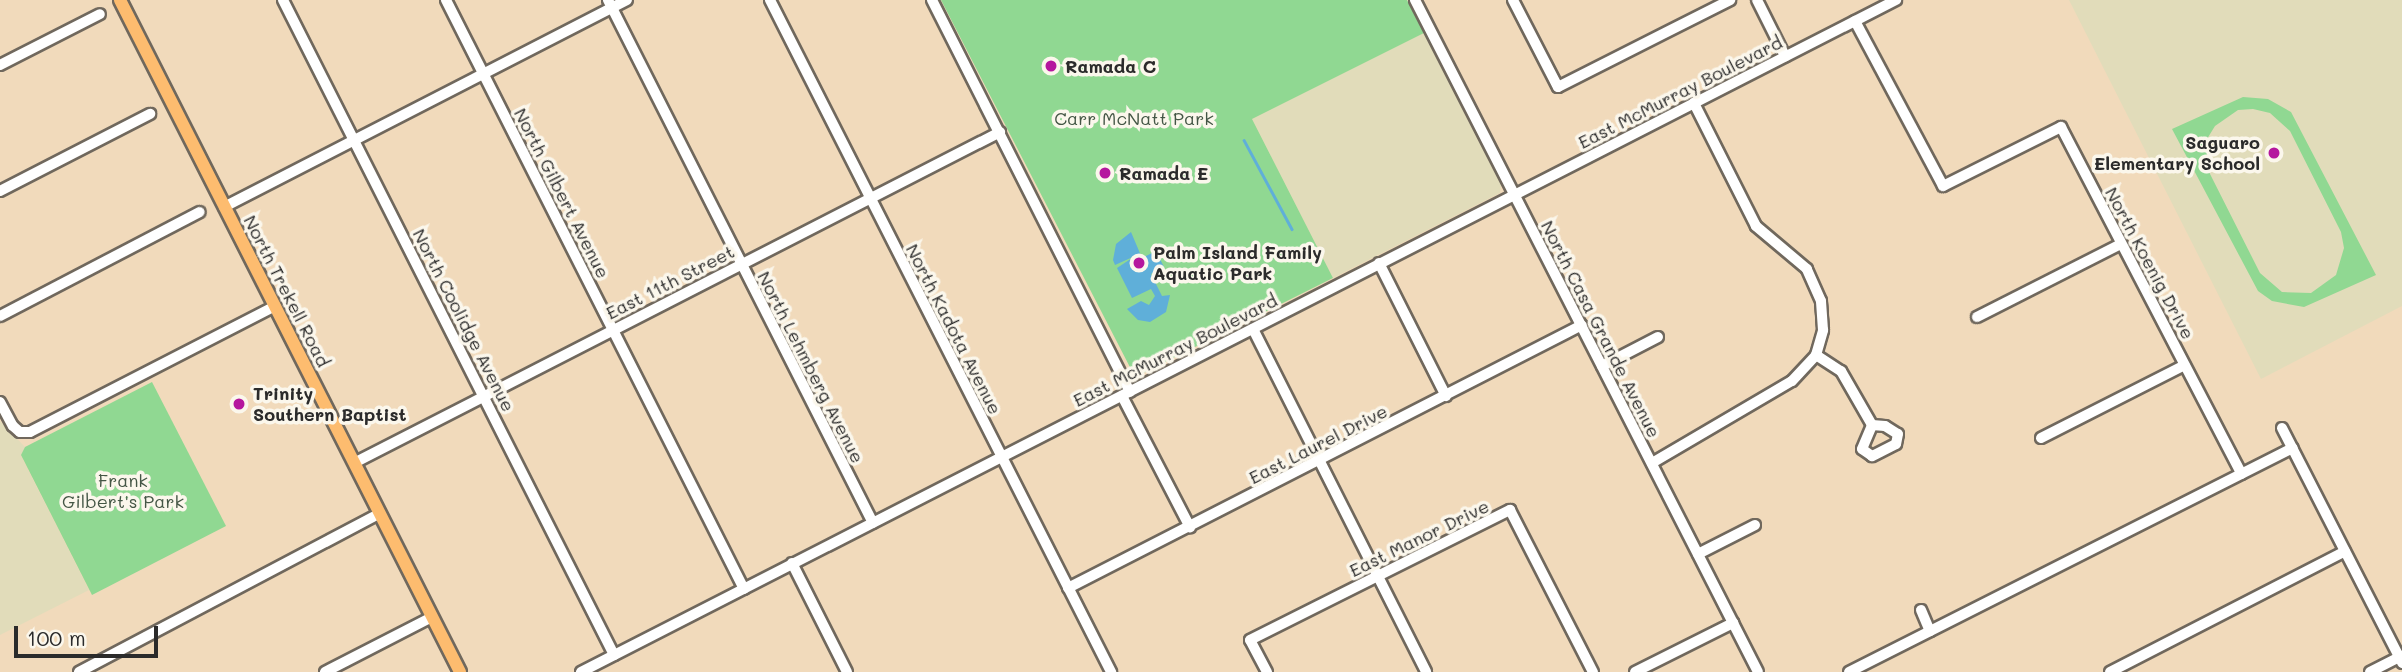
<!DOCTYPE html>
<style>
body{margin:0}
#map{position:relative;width:2402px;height:672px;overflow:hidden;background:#f1dabb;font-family:Mali,sans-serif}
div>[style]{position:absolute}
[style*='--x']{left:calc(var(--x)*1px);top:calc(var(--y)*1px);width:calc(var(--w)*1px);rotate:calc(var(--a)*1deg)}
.built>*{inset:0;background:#e1dcba}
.green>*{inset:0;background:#90d892}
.water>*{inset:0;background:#5fafd9}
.stream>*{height:2.5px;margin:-1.25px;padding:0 1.25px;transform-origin:1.25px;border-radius:1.25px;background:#5fafd9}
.roads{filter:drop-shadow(2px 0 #70685d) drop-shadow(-2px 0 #70685d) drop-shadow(0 2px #70685d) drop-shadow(0 -2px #70685d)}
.minor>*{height:10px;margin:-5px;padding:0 5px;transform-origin:5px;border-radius:5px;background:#fff}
.major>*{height:12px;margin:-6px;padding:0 6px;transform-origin:6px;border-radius:6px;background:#fdbc6f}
.dots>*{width:19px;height:19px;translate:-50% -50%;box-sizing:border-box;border:4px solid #fbf7ec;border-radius:50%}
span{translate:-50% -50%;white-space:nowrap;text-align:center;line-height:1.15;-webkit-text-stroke:7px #fbf7ec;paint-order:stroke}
.poi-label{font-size:18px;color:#2b2b2b;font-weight:700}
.left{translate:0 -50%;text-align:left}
.right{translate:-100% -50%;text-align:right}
.street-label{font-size:18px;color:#2b2b2b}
.park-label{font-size:18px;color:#445645}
.scale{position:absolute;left:14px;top:626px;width:144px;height:32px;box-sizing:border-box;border:4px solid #2b2b2b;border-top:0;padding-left:9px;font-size:21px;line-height:24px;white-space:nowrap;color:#2b2b2b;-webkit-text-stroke:5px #fbf7ec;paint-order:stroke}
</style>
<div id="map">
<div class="built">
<i style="clip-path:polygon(2069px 0,2402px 0,2402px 306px,2261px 379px)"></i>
<i style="clip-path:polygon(1424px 33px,1501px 185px,1500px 193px,1333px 278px,1252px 119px)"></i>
<i style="clip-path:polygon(0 421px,25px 447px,21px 456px,89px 590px,0 635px)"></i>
</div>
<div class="green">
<i style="clip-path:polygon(941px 0,1407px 0,1424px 33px,1252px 119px,1333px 278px,1135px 377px)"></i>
<i style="clip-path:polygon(evenodd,2243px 97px,2268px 99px,2291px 112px,2376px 275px,2304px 307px,2272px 301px,2258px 291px,2172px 129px,2243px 97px,2253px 109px,2270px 113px,2290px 131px,2341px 232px,2344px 248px,2336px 275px,2311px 293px,2282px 292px,2260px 273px,2207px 168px,2207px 139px,2215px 126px,2238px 110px,2253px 109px)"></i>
<i style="clip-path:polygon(152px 382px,226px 526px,92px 595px,21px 455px,25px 447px)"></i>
</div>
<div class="water">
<i style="clip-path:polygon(1131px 232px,1142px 258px,1156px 251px,1164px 267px,1151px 274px,1162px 296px,1170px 295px,1166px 312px,1150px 322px,1138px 320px,1127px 309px,1141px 301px,1149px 305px,1155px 296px,1151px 289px,1132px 298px,1117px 268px,1135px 256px,1115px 265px,1113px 260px,1116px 244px)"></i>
</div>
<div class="stream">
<i style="--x:1244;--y:140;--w:101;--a:61.7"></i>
</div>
<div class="roads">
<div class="minor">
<i style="--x:283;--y:0;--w:734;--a:63.19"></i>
<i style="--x:446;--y:0;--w:660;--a:63.16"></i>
<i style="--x:608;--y:0;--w:586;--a:63.13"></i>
<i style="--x:770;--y:0;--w:754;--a:63.09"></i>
<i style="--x:932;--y:0;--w:439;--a:63.2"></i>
<i style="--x:1415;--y:0;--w:754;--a:62.96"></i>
<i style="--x:1513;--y:0;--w:98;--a:62.7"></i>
<i style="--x:1558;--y:87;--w:193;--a:-26.8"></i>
<i style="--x:1757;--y:0;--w:63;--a:63.4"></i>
<i style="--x:1855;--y:21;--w:187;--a:61.9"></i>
<i style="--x:1943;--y:186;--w:132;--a:-26.6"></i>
<i style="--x:2061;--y:127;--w:391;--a:62.5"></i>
<i style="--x:0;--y:65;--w:112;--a:-27"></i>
<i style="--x:0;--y:191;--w:169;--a:-27.2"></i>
<i style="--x:224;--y:207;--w:453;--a:-27.2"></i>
<i style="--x:1379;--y:263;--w:149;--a:63.3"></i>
<i style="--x:0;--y:316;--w:225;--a:-27.5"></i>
<i style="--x:1977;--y:317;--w:161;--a:-26.9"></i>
<i style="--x:1253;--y:329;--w:384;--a:63.2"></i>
<i style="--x:1816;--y:355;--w:30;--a:33"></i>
<i style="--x:1841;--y:371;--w:62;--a:60.1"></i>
<i style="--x:1602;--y:366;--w:63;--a:-27.4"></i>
<i style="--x:1122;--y:396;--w:148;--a:62.6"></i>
<i style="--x:0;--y:402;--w:27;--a:62"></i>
<i style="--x:13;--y:426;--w:9;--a:41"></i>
<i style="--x:20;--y:432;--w:10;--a:0"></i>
<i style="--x:30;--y:432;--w:276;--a:-27.2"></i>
<i style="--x:1872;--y:425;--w:13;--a:4"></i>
<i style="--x:1885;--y:426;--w:15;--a:32"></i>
<i style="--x:1898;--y:434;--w:10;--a:101"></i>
<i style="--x:1896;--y:444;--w:27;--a:153"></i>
<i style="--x:1872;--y:456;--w:12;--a:-145"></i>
<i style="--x:1862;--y:449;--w:26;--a:-67"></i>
<i style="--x:2282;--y:428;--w:264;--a:62.9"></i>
<i style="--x:2041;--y:438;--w:161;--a:-26.9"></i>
<i style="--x:354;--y:463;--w:726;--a:-27.13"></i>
<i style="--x:1652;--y:463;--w:162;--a:-30.4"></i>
<i style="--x:1792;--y:381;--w:35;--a:-47"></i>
<i style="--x:1816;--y:355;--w:26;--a:-74"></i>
<i style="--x:1823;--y:330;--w:29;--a:-94"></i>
<i style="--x:1821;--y:301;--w:35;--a:-114"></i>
<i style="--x:1807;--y:269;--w:67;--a:-139.9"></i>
<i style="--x:1756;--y:226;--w:138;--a:-116.8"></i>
<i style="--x:1698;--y:554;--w:64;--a:-27"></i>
<i style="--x:792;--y:563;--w:122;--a:63.2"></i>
<i style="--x:1068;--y:588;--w:577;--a:-27.1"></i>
<i style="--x:1921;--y:610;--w:23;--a:67"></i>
<i style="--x:79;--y:672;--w:340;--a:-27.8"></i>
<i style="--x:325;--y:672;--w:120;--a:-27.2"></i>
<i style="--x:581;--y:672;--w:1477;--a:-27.07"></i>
<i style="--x:1267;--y:672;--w:36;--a:-118"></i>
<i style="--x:1250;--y:640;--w:291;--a:-26.6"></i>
<i style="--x:1510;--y:510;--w:182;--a:62.9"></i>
<i style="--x:1635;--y:672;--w:110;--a:-26.6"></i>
<i style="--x:1849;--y:672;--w:497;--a:-26.8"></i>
<i style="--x:2110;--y:672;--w:264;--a:-27.2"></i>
<i style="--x:2370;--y:672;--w:36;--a:-27"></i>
</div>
<div class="major">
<i style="--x:120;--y:0;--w:753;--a:63.16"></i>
</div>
</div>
<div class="dots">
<i style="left:1051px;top:66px;background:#b5179e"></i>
<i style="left:2274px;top:153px;background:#b5179e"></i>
<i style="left:1105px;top:173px;background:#b5179e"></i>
<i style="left:1139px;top:263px;background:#b5179e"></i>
<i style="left:239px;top:404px;background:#b5179e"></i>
</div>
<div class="poi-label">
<span class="left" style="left:1065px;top:66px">Ramada C</span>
<span class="right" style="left:2260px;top:153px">Saguaro<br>Elementary School</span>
<span class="left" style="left:1119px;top:173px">Ramada E</span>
<span class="left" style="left:1153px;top:263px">Palm Island Family<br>Aquatic Park</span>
<span class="left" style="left:253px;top:404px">Trinity<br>Southern Baptist</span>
</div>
<div class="street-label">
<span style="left:1680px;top:92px;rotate:-27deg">East McMurray Boulevard</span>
<span style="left:562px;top:193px;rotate:63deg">North Gilbert Avenue</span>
<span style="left:2150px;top:263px;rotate:62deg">North Koenig Drive</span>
<span style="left:670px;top:282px;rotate:-27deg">East 11th Street</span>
<span style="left:287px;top:291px;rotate:63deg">North Trekell Road</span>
<span style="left:464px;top:320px;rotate:63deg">North Coolidge Avenue</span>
<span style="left:954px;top:329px;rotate:63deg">North Kadota Avenue</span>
<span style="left:1601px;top:329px;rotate:63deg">North Casa Grande Avenue</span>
<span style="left:1175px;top:350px;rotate:-27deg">East McMurray Boulevard</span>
<span style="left:811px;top:367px;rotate:63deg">North Lehmberg Avenue</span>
<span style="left:1318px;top:444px;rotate:-27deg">East Laurel Drive</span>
<span style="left:1419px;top:538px;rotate:-26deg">East Manor Drive</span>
</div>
<div class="park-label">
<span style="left:1134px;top:118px">Carr McNatt Park</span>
<span style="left:123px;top:491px">Frank<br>Gilbert's Park</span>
</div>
<div class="scale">100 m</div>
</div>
